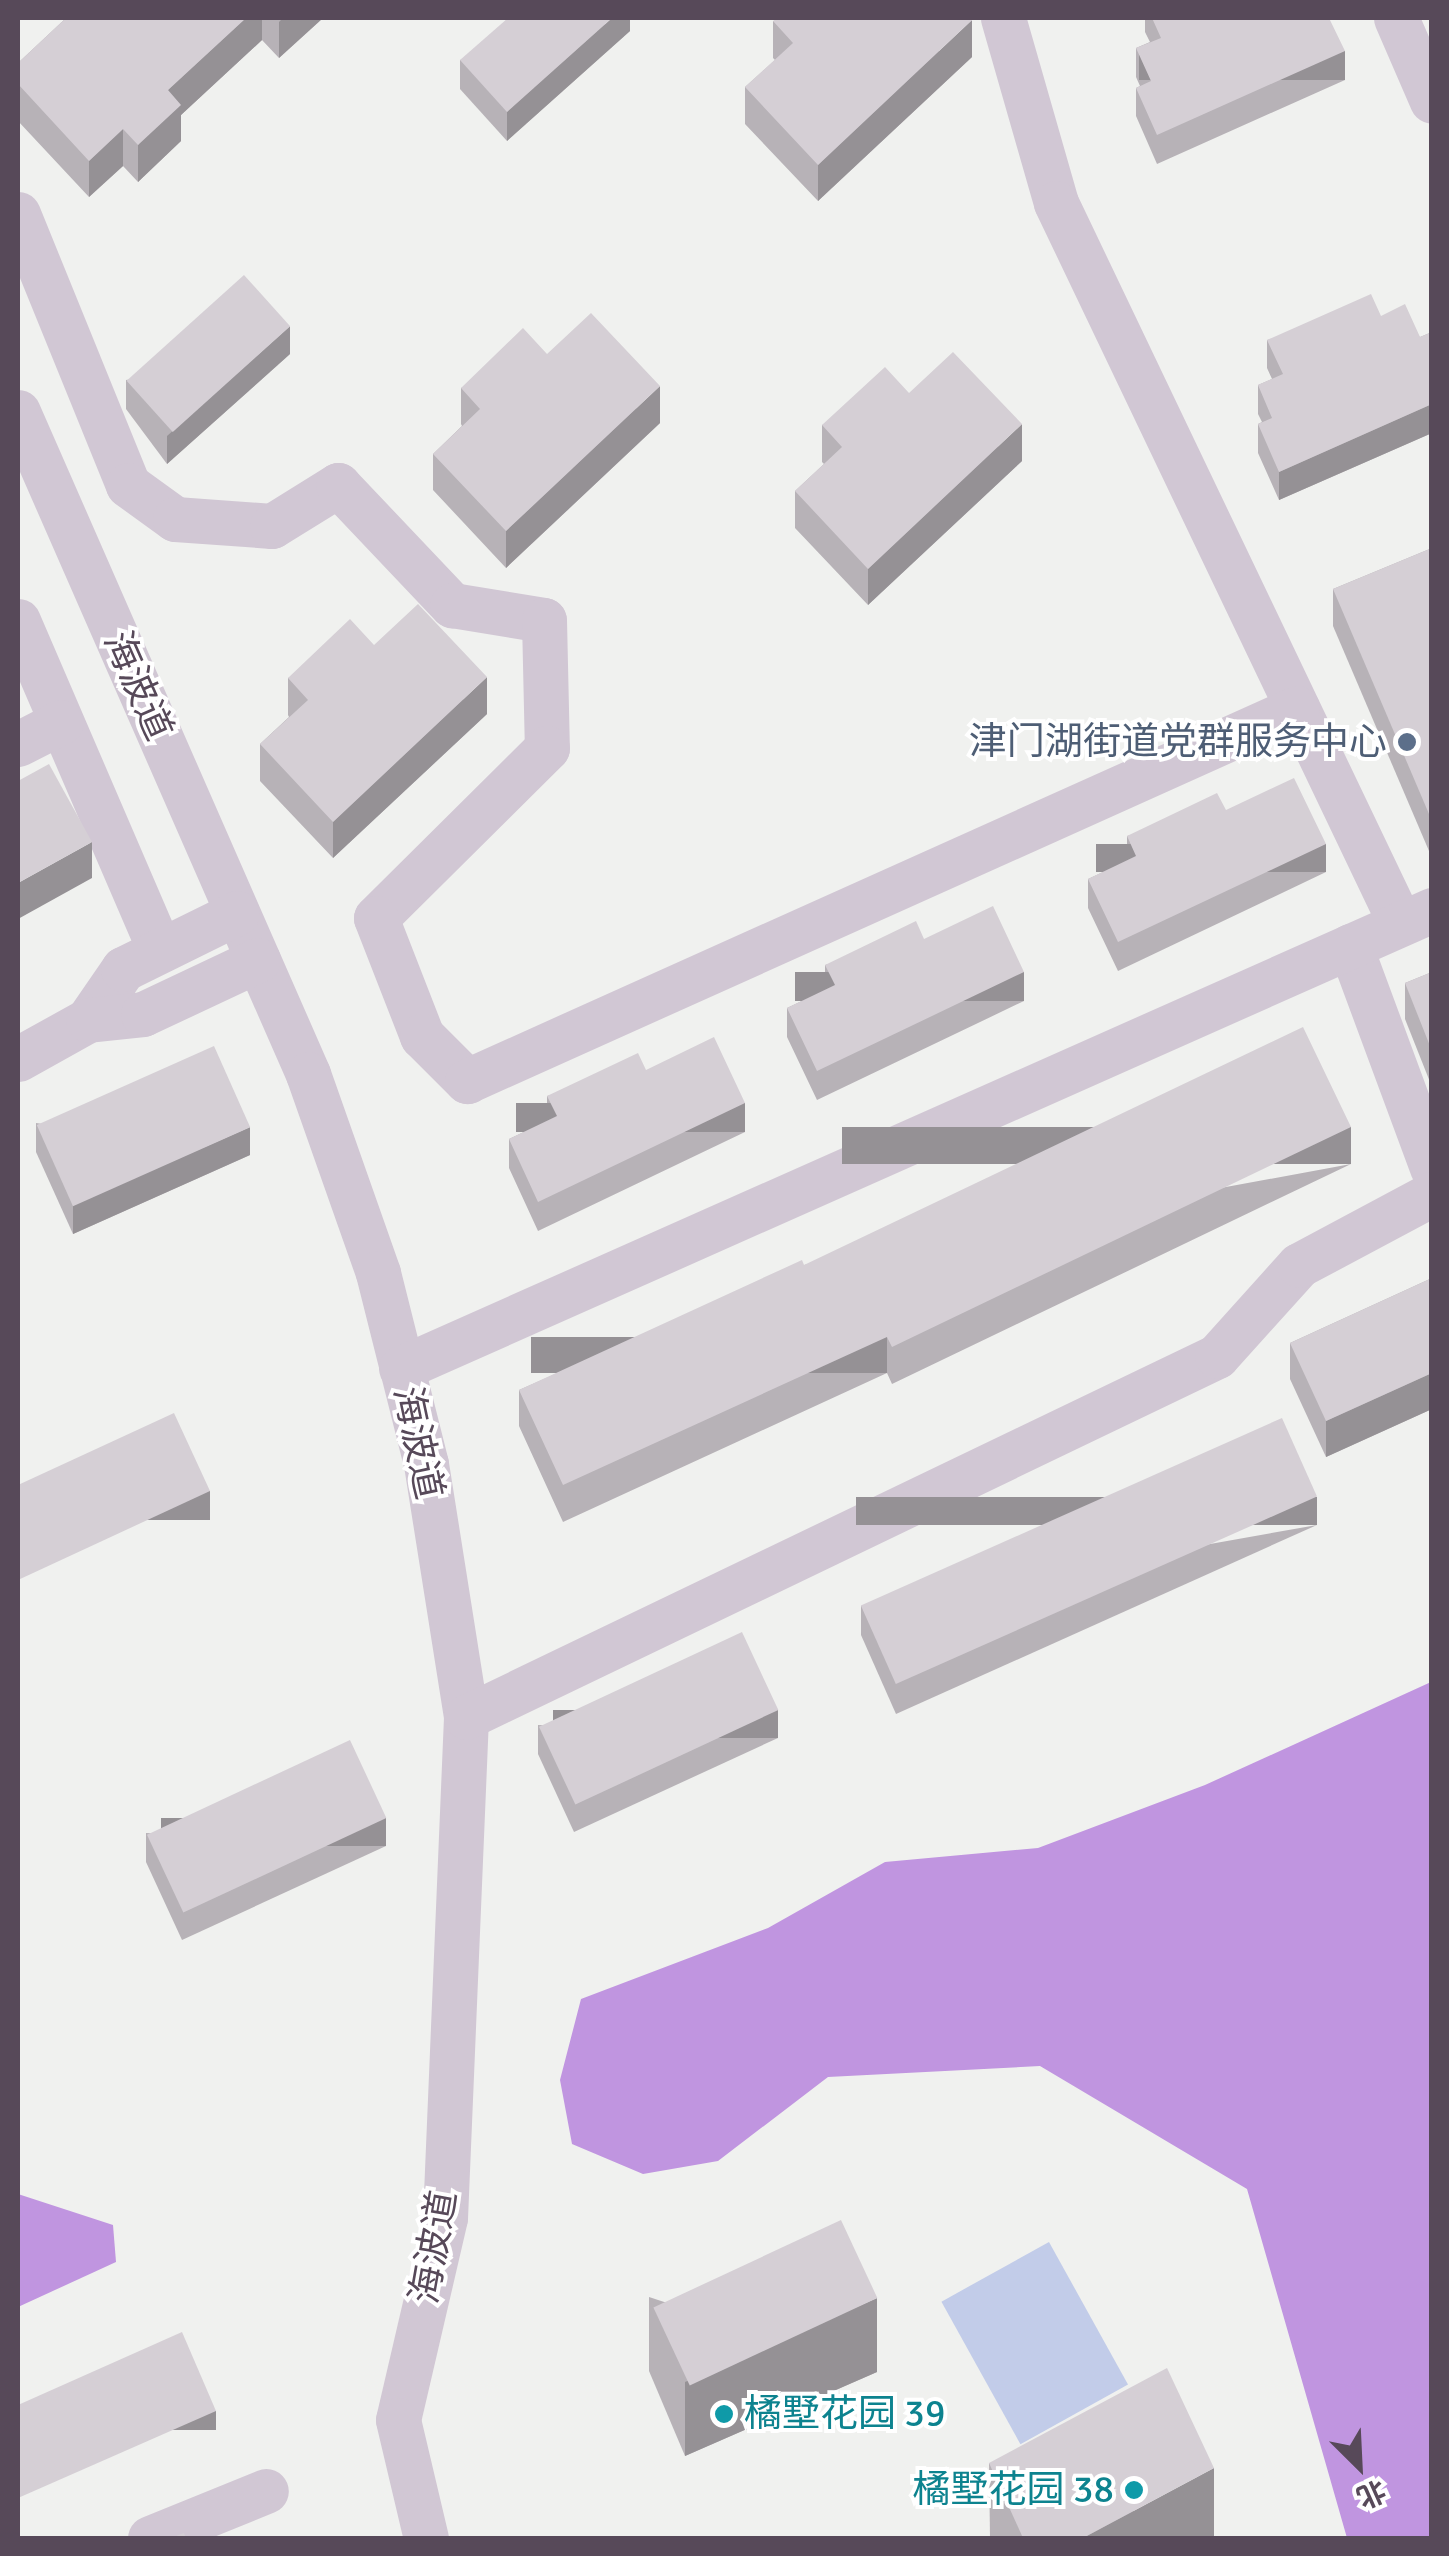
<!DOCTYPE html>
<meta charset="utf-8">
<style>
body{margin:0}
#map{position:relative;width:1449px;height:2556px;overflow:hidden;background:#f0f1ef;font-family:Signika,"Noto Sans SC",sans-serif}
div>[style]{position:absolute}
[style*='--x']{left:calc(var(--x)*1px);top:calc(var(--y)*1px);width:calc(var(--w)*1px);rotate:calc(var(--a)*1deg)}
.green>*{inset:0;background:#c2cce9;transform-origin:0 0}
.water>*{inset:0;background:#c095e0}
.minor>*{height:45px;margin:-22.5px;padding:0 22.5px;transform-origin:22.5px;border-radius:22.5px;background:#d1c7d4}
.wall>*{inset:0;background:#b7b2b7}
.shaded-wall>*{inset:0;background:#959195;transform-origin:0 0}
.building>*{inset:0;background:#d5cfd5;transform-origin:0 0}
.dots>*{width:28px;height:28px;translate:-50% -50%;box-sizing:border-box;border:5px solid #fff;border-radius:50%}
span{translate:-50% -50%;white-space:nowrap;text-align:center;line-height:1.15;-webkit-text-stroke:8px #fff;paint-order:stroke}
.street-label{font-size:38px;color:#574959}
.service-label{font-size:38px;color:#4e5e75}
.right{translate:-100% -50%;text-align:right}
.culture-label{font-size:38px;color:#0d838f}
.left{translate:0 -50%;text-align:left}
.frame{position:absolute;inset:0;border:20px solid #574959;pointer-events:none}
.north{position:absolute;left:1309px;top:2416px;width:100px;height:100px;-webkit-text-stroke:8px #fff;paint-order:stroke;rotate:156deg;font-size:28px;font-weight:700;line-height:40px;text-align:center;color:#574959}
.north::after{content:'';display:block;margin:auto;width:35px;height:45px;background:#574959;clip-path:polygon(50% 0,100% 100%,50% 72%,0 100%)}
</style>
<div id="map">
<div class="green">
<i style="left:1049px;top:2242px;width:163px;height:123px;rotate:61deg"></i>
</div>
<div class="water">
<i style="clip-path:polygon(1431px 1682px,1431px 2538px,1347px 2538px,1247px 2189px,1040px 2066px,828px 2077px,718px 2161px,643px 2174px,572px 2144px,560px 2080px,581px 1999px,768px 1928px,885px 1862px,1038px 1848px,1205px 1785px)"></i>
<i style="clip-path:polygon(18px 2194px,113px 2225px,116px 2262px,18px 2307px)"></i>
</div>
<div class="minor">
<i style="--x:1003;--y:18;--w:192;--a:74"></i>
<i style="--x:1056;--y:203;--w:798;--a:64.46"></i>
<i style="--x:1396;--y:18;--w:90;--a:66.6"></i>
<i style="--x:18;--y:214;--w:292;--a:67.9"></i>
<i style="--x:128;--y:485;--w:58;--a:35.9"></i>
<i style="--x:175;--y:519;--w:97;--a:4.1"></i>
<i style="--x:272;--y:526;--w:78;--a:-31.8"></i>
<i style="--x:338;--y:485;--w:166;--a:46.5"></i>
<i style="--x:452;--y:605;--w:93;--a:9.3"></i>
<i style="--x:544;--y:620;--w:128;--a:88.7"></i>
<i style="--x:547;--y:748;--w:241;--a:135.2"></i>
<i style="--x:376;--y:918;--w:127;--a:68.7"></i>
<i style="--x:422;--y:1036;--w:64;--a:45"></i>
<i style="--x:467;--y:1081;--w:910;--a:-24.2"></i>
<i style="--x:18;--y:412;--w:723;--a:66.34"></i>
<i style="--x:308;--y:1074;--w:211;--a:70.6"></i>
<i style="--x:378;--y:1273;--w:197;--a:75.9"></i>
<i style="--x:426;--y:1464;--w:256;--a:81"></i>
<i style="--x:466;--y:1717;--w:501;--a:92.4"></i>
<i style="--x:445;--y:2218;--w:207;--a:103.1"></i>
<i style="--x:398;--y:2420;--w:121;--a:76.7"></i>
<i style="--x:18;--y:621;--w:358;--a:66.7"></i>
<i style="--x:18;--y:744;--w:48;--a:-27.1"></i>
<i style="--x:1350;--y:946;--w:237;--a:69.7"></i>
<i style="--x:88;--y:1020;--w:62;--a:-55.5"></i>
<i style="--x:123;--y:969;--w:127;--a:-26.2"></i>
<i style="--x:18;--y:1059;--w:80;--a:-29.1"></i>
<i style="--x:88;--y:1020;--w:55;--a:-6.2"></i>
<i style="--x:143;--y:1014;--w:127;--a:-25.2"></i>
<i style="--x:401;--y:1368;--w:1128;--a:-23.95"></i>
<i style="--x:466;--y:1717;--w:833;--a:-25.67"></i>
<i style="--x:1217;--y:1356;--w:122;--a:-48"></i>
<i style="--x:1299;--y:1265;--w:151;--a:-28.1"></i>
<i style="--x:150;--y:2538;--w:125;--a:-22.1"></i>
</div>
<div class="wall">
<i style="clip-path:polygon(66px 18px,323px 18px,279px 58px,262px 40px,181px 115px,181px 141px,138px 182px,123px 166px,89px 197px,18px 121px,18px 63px)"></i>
<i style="clip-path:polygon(630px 18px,630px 31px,507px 141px,460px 89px,460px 60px)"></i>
<i style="clip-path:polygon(1145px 18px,1329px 18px,1345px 80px,1157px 164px,1136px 116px,1136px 88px,1140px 86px,1136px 77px,1136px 48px,1150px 42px,1145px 32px)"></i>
<i style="clip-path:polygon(773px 21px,972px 57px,818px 201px,745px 124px,745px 87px,775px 60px,773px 58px)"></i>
<i style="clip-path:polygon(1381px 316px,1420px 337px,1432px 332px,1432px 433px,1279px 500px,1258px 453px,1258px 424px,1262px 422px,1258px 414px,1258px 385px,1272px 379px,1267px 368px,1267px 340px)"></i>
<i style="clip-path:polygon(290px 354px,167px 464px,126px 409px,126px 380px)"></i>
<i style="clip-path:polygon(547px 354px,660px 423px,506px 568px,433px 490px,433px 454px,462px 426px,461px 424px,461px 388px)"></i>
<i style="clip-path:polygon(909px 393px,1022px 461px,868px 605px,795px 528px,795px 491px,824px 464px,822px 462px,822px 425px)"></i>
<i style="clip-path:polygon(1432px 548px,1432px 858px,1333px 626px,1333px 589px)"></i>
<i style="clip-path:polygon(374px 645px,487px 714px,333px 858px,260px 781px,260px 744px,289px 717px,288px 715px,288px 678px)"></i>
<i style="clip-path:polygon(1226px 810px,1326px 872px,1118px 971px,1088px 908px,1088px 879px,1127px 861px,1127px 836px)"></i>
<i style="clip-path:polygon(924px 939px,1024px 1001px,817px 1100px,787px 1037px,787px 1008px,825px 990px,825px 965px)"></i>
<i style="clip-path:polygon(1432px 972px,1432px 1087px,1405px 1019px,1405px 983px)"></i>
<i style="clip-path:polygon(646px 1070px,745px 1132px,538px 1231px,509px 1168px,509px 1139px,547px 1121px,547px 1096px)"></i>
<i style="clip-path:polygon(36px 1123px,250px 1155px,73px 1234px,36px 1152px)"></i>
<i style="clip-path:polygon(1351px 1164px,892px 1384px,887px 1373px,563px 1522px,519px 1426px,519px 1390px,804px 1265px)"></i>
<i style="clip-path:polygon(1432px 1278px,1432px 1409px,1326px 1457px,1290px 1379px,1290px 1343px)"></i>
<i style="clip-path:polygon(1317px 1525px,896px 1714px,861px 1635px,861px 1606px)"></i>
<i style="clip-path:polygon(538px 1725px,778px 1738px,574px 1832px,538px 1754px)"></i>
<i style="clip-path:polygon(146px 1833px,386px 1846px,182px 1940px,146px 1862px)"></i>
<i style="clip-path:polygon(649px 2297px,877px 2372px,685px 2456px,649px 2371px)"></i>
<i style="clip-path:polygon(989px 2463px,1214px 2538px,990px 2538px)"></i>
</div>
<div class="shaded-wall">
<i style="clip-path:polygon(246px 18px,262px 18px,262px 40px,181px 115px,181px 141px,138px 182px,138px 145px,168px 90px)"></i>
<i style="clip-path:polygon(283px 18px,323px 18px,279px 58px,279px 22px)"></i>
<i style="clip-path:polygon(612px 18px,630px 18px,630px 31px,507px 141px,507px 112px)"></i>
<i style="clip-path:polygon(972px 20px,972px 57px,818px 201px,818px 165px)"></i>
<i style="left:1345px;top:51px;width:29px;height:206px;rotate:90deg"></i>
<i style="clip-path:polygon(123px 129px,123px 166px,89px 197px,89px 161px)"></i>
<i style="clip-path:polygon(290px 326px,290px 354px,167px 464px,167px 436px)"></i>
<i style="clip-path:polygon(660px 386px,660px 423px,506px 568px,506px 531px)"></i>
<i style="clip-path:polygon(1432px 404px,1432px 433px,1279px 500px,1279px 472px)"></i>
<i style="clip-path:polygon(1022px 424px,1022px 461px,868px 605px,868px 569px)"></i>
<i style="clip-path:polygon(487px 677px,487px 714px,333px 858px,333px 822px)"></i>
<i style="clip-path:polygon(92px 842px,92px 878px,18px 919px,18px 883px)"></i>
<i style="left:1326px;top:844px;width:28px;height:230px;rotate:90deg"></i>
<i style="left:1024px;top:972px;width:29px;height:229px;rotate:90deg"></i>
<i style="left:745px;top:1103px;width:29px;height:229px;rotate:90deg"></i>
<i style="clip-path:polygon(250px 1127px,250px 1155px,73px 1234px,73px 1205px)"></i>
<i style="left:1351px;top:1127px;width:37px;height:509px;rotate:90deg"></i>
<i style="left:887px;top:1337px;width:36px;height:356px;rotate:90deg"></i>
<i style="clip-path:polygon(1432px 1373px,1432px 1409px,1326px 1457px,1326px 1421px)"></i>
<i style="left:210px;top:1491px;width:29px;height:212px;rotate:90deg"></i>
<i style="left:1317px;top:1497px;width:28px;height:461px;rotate:90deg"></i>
<i style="left:778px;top:1710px;width:28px;height:225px;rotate:90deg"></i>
<i style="left:386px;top:1818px;width:28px;height:225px;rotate:90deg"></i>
<i style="clip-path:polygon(877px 2298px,877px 2372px,685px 2456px,685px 2382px)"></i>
<i style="left:216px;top:2411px;width:19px;height:216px;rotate:90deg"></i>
<i style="clip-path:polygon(1214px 2468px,1214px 2538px,1083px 2538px)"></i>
</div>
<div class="building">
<i style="clip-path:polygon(66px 18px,246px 18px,168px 90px,181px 105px,138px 145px,123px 129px,89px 161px,18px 84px,18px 63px)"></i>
<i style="clip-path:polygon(508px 18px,612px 18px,507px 112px,460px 60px)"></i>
<i style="clip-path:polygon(777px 18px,970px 18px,972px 20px,818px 165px,745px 87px,793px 43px,773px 21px)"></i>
<i style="clip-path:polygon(1152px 18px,1329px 18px,1345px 51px,1157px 135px,1136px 88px,1151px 81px,1136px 48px,1161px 38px)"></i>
<i style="left:244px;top:275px;width:69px;height:158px;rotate:48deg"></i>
<i style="clip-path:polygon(1371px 294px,1381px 316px,1405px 304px,1420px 337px,1432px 332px,1432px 404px,1279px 472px,1258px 424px,1272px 418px,1258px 385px,1283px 374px,1267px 340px)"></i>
<i style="clip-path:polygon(591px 313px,660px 386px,506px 531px,433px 454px,480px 409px,461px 388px,523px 328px,547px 354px)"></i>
<i style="clip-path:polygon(953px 352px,1022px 424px,868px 569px,795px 491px,842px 447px,822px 425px,885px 367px,909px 393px)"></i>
<i style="clip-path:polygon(1432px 548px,1432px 821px,1333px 589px)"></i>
<i style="clip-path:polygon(418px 604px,487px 677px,333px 822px,260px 744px,308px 700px,288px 678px,350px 619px,374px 645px)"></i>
<i style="clip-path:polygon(49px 764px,92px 842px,18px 883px,18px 781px)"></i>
<i style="clip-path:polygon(1294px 778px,1326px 844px,1118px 942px,1088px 879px,1136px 856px,1127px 836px,1217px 793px,1226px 810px)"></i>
<i style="clip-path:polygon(993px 906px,1024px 972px,817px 1071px,787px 1008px,835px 985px,825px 965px,916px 921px,924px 939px)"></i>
<i style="clip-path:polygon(1432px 972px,1432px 1051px,1405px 983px)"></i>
<i style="clip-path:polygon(1303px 1027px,1351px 1127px,892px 1347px,887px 1337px,563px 1485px,519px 1390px,802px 1260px,804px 1265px)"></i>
<i style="clip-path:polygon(714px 1037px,745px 1103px,538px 1202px,509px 1139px,557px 1116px,547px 1096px,638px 1053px,646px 1070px)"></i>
<i style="left:214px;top:1046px;width:89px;height:194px;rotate:66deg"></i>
<i style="clip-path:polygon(1432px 1278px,1432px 1373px,1326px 1421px,1290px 1343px)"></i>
<i style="clip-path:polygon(174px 1413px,210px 1491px,18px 1580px,18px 1485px)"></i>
<i style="left:1282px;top:1418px;width:86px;height:461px;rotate:66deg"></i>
<i style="left:742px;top:1632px;width:86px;height:224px;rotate:65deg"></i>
<i style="left:350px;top:1740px;width:86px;height:224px;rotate:65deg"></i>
<i style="left:841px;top:2220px;width:86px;height:207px;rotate:65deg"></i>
<i style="clip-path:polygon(182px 2332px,216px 2411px,18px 2498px,18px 2405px)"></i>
<i style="clip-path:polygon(1167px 2368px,1214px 2468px,1083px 2538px,1023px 2538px,989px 2463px)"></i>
<i style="clip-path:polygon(184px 2533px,186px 2538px,171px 2538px)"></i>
</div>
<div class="dots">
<i style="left:1407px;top:742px;background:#5c6f8a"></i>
<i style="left:724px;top:2414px;background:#0f9aa8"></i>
<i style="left:1134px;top:2490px;background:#0f9aa8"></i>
</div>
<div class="street-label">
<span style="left:138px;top:686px;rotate:66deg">海波道</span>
<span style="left:418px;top:1443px;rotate:78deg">海波道</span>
<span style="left:434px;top:2247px;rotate:-80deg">海波道</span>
</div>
<div class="service-label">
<span class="right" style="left:1387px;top:742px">津门湖街道党群服务中心</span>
</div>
<div class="culture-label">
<span class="left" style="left:744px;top:2414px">橘墅花园 39</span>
<span class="right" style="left:1114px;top:2490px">橘墅花园 38</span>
</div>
<div class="frame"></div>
<div class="north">北</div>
</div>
